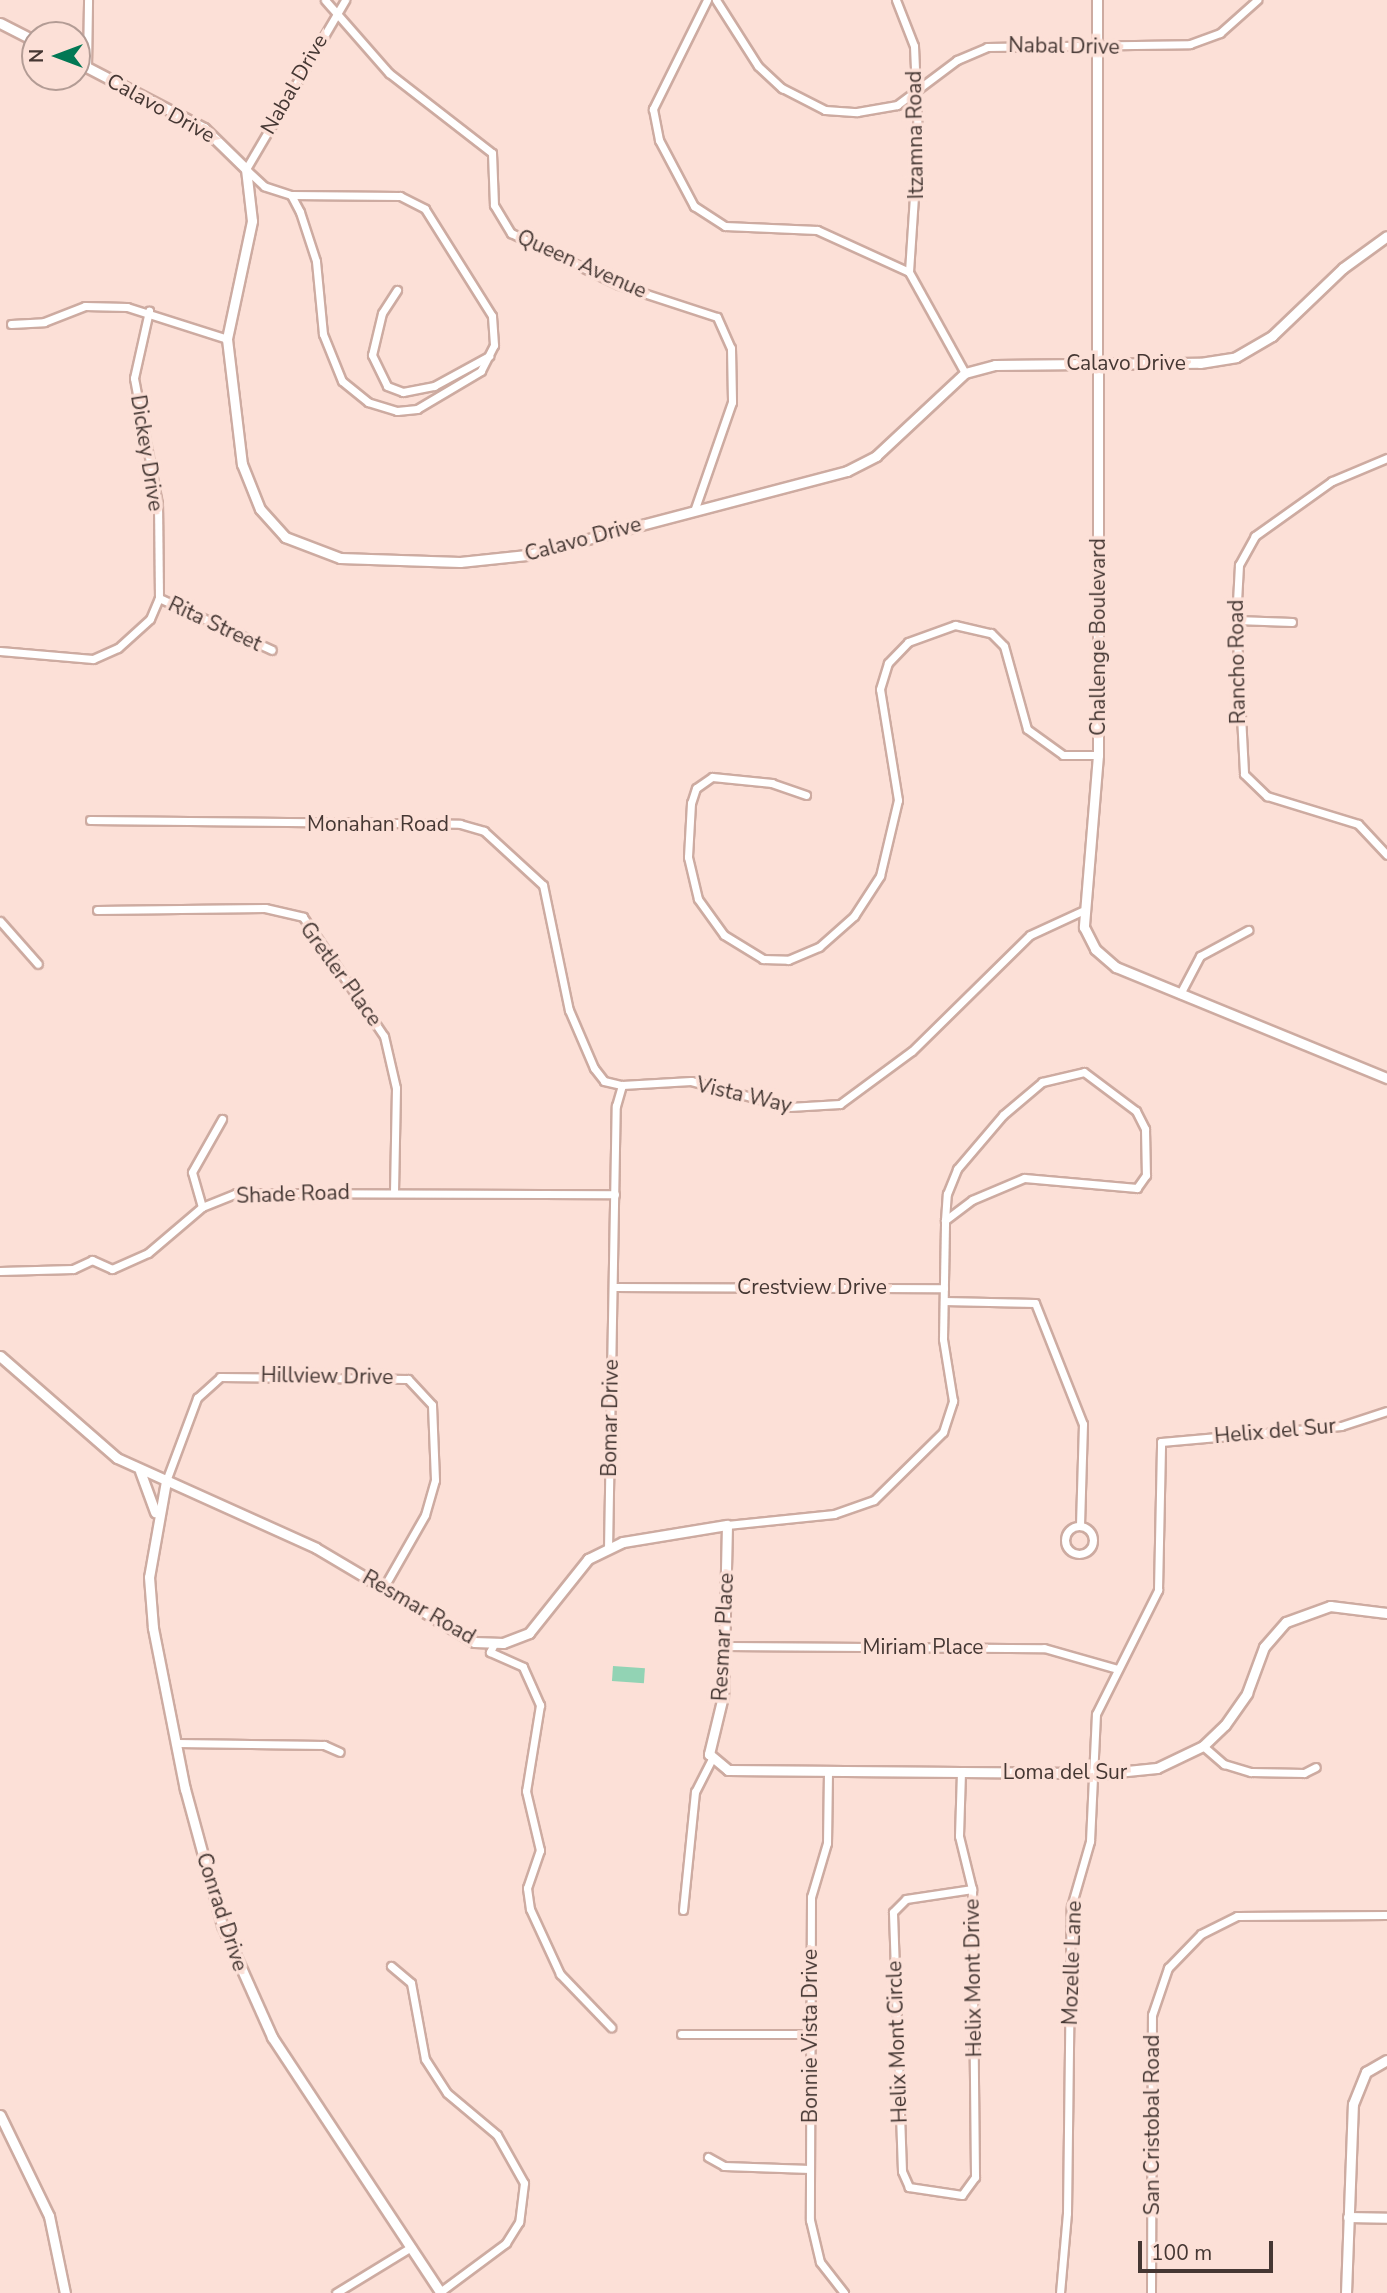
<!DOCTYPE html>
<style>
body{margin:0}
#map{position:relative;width:1387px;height:2293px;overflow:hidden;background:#fce0d7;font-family:"Nunito Sans",sans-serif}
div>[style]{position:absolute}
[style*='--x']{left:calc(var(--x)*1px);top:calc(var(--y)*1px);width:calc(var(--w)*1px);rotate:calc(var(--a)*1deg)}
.green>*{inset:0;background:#92d3b4;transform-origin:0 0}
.roads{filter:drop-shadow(2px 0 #cdaba1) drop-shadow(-2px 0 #cdaba1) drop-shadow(0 2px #cdaba1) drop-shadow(0 -2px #cdaba1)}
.minor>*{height:7px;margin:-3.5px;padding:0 3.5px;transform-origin:3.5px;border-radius:3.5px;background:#fff}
.minor>.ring{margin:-3.5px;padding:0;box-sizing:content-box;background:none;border:7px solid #fff;border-radius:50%}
.tertiary>*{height:9px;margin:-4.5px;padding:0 4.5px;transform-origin:4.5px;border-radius:4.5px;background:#fff}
span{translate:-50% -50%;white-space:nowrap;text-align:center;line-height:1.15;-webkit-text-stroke:7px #fce0d7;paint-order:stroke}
.street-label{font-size:21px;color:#453733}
.north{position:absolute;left:21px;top:21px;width:70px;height:70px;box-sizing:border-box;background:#fce0d7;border:2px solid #b39c95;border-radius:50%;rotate:270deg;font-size:19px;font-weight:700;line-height:28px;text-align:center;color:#453733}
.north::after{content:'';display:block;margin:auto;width:24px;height:32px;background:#027854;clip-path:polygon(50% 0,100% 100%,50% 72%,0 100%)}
.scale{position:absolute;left:1138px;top:2241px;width:135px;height:32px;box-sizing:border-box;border:4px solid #453733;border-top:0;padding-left:9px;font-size:21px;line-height:24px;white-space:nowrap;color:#453733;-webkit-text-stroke:5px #fce0d7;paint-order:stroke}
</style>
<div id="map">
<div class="green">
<i style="left:613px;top:1666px;width:32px;height:15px;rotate:4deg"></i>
</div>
<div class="roads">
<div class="minor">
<i style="--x:325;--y:0;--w:97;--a:48.8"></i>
<i style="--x:389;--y:73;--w:130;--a:37.8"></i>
<i style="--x:492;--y:153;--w:52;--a:87.8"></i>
<i style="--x:494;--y:205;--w:33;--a:59"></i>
<i style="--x:511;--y:233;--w:120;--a:25.7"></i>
<i style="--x:619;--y:285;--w:103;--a:18.1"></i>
<i style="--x:717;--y:317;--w:34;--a:66"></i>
<i style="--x:731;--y:348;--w:54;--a:88.9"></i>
<i style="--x:732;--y:402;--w:115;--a:109.2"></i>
<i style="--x:707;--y:0;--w:122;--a:116.4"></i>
<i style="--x:653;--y:109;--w:32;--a:79"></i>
<i style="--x:659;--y:140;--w:75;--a:62.1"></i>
<i style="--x:694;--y:206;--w:37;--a:33"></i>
<i style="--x:725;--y:226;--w:92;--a:2.5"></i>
<i style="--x:817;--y:230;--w:101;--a:24.5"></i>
<i style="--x:909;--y:272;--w:115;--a:61"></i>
<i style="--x:716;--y:0;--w:78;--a:57.5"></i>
<i style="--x:758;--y:66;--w:33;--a:43"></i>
<i style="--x:782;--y:88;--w:48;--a:27.1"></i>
<i style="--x:825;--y:110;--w:32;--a:4"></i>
<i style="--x:857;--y:112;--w:41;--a:-9.9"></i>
<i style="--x:897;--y:105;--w:75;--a:-36.9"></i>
<i style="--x:957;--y:60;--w:33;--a:-23"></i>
<i style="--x:987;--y:47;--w:203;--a:-0.8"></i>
<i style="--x:1190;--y:44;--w:32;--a:-20"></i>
<i style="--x:1220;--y:33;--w:50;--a:-41.7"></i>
<i style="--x:896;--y:0;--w:49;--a:68.6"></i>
<i style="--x:914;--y:46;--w:90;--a:87.5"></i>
<i style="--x:918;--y:136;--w:136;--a:93.8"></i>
<i style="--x:87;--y:67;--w:67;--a:-89.1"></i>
<i style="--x:291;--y:195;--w:109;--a:0.5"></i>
<i style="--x:400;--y:196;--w:28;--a:27"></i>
<i style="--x:425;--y:209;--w:126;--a:57.9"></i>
<i style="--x:492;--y:316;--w:29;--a:86"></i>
<i style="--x:494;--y:345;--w:29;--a:117"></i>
<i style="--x:481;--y:371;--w:74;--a:149.3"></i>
<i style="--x:417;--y:409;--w:20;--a:174"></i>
<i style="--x:397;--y:411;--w:30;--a:-163"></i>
<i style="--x:368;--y:402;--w:33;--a:-141"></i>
<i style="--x:342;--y:381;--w:51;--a:-112"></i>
<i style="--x:323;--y:334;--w:73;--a:-95.5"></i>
<i style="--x:316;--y:261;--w:52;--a:-108.1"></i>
<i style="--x:300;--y:212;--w:19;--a:-118"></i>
<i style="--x:291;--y:195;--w:28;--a:-162"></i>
<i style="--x:264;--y:186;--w:25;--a:-137"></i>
<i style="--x:246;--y:169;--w:196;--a:-59.6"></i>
<i style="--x:397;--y:290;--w:27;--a:123"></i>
<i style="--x:382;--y:313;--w:43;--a:103.4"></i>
<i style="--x:372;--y:355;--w:34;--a:64"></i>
<i style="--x:387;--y:386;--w:17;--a:21"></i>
<i style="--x:403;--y:392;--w:32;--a:-11"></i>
<i style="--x:434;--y:386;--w:63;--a:-28.6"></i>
<i style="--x:11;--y:324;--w:33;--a:-3"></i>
<i style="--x:44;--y:322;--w:44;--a:-21.3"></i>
<i style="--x:85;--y:306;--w:42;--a:1.4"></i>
<i style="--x:127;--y:307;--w:105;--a:17.7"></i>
<i style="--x:1387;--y:458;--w:60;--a:157.3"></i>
<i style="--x:1332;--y:481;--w:95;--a:144.5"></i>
<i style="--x:1255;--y:536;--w:33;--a:119"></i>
<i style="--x:1239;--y:565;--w:55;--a:93.1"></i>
<i style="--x:1236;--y:620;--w:154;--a:87"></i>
<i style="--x:1244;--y:774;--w:32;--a:44"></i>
<i style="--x:1267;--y:796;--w:95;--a:17.1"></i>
<i style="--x:1358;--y:824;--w:42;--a:46.9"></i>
<i style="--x:159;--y:598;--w:124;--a:24.7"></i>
<i style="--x:1236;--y:620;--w:56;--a:2"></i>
<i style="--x:0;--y:651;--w:93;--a:4.9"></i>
<i style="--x:93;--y:659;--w:27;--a:-24"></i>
<i style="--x:118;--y:648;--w:43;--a:-42.2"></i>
<i style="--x:150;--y:619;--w:23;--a:-67"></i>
<i style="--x:159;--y:598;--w:94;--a:-90.6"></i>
<i style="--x:158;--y:504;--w:128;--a:-100.8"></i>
<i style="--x:134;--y:378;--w:69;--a:-77.4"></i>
<i style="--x:806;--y:795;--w:36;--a:-161"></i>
<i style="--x:772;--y:783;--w:60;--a:-174.3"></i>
<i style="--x:712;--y:777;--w:19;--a:145"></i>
<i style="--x:696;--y:788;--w:16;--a:108"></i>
<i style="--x:691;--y:803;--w:54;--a:93.2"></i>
<i style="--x:688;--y:857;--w:43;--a:76.6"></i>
<i style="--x:698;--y:899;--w:44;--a:54.2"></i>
<i style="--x:724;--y:935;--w:46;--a:31.6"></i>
<i style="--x:763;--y:959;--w:25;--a:2"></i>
<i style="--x:788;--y:960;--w:34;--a:-23"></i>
<i style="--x:819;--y:947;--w:47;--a:-41.5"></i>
<i style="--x:854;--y:916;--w:48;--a:-57"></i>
<i style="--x:880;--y:876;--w:78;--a:-76.7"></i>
<i style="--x:898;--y:800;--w:112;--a:-99.2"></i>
<i style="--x:880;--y:689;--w:27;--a:-73"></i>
<i style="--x:888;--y:663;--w:29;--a:-46"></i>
<i style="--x:908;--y:642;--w:50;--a:-19.9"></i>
<i style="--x:955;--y:625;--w:37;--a:13"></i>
<i style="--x:991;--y:633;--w:18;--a:45"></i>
<i style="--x:1004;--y:646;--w:86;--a:74.5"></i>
<i style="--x:1027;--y:729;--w:44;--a:35.8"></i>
<i style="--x:1063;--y:755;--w:35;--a:0"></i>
<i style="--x:90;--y:820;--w:370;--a:0.6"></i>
<i style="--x:460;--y:824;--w:25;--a:16"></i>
<i style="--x:484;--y:831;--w:80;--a:42.5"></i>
<i style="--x:543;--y:885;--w:128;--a:78.3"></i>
<i style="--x:569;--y:1010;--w:63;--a:66.7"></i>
<i style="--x:594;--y:1068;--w:16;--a:52"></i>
<i style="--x:604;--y:1081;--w:18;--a:13"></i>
<i style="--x:97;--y:910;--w:168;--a:-0.7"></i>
<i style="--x:265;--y:908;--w:39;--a:13"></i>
<i style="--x:303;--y:917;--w:144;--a:55.8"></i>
<i style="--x:384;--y:1036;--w:53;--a:77"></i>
<i style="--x:396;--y:1088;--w:103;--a:91.1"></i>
<i style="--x:0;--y:921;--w:57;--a:48.5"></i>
<i style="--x:1180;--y:994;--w:43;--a:-62.2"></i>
<i style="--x:1200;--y:956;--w:55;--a:-28.4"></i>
<i style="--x:202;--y:1207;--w:36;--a:-106"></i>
<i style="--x:192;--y:1172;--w:61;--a:-60.5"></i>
<i style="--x:0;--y:1271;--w:73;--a:-1.6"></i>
<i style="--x:73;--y:1269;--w:21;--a:-25"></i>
<i style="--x:92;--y:1260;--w:22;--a:24"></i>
<i style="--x:112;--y:1269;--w:39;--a:-24"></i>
<i style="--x:148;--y:1253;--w:71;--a:-40.4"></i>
<i style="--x:202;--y:1207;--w:37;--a:-22"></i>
<i style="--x:236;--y:1193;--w:379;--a:0.2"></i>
<i style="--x:613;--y:1287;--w:331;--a:0.2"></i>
<i style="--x:944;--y:1301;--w:91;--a:1.3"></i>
<i style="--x:1035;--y:1303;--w:130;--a:68.4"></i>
<i style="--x:1083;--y:1424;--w:102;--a:91.7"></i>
<i style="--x:166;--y:1481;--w:89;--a:-69.5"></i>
<i style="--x:197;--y:1398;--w:31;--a:-42"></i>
<i style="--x:220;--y:1377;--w:188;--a:0.6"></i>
<i style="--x:408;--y:1379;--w:35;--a:47"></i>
<i style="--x:432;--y:1405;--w:75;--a:87.7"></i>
<i style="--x:435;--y:1480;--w:36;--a:106"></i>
<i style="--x:425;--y:1515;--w:83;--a:119.7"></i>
<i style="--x:727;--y:1525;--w:108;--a:-5.9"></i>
<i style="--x:834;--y:1514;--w:42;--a:-19.3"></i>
<i style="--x:874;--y:1500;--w:97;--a:-44.6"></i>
<i style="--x:943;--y:1432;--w:33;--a:-72"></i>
<i style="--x:953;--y:1401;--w:63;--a:-99.2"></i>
<i style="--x:943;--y:1339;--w:119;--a:-89"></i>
<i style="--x:945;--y:1220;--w:26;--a:-86"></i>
<i style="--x:947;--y:1194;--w:27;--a:-68"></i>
<i style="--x:957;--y:1169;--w:71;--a:-49.6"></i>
<i style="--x:1003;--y:1115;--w:51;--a:-40.2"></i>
<i style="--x:1042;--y:1082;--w:43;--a:-13.4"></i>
<i style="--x:1084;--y:1072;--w:65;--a:36.9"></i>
<i style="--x:1136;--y:1111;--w:20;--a:63"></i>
<i style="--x:1145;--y:1129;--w:46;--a:88.8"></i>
<i style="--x:1146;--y:1175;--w:16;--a:125"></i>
<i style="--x:1137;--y:1188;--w:113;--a:-174.9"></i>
<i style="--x:1024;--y:1178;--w:56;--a:157.1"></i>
<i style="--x:972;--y:1200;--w:34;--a:143"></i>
<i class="ring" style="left:1065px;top:1526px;width:21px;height:21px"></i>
<i style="--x:608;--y:1549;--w:443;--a:-89"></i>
<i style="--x:616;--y:1106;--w:22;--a:-74"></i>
<i style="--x:622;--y:1085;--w:69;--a:-3.3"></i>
<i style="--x:691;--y:1081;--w:101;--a:14.9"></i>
<i style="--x:789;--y:1107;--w:51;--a:-3.4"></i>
<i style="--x:840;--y:1104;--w:89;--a:-36.4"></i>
<i style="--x:912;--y:1051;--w:165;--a:-44.5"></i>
<i style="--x:1030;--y:935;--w:57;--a:-24.8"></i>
<i style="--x:494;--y:1644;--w:9;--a:117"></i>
<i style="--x:490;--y:1652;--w:36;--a:24"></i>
<i style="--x:523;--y:1667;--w:42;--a:65.9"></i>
<i style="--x:540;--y:1705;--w:87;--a:99.2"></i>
<i style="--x:526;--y:1791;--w:61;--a:76.7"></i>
<i style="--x:540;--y:1850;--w:40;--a:108.9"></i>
<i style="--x:527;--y:1888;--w:21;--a:82"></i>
<i style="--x:530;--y:1909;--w:72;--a:65.2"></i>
<i style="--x:560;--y:1974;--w:74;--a:46.1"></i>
<i style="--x:726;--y:1646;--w:318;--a:0.4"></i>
<i style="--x:1044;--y:1648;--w:76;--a:16"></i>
<i style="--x:177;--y:1743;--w:147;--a:0.8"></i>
<i style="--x:324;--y:1745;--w:17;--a:24"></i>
<i style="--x:1203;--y:1746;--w:28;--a:41"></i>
<i style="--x:1224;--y:1764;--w:28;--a:17"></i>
<i style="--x:1251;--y:1772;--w:53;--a:1.1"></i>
<i style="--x:1304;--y:1773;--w:13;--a:-27"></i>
<i style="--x:828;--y:1772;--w:71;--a:90.8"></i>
<i style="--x:827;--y:1843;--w:56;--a:106.5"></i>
<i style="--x:811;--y:1897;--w:323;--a:90.2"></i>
<i style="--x:810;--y:2220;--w:43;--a:76.6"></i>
<i style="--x:820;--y:2262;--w:39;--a:52"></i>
<i style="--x:961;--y:1772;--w:64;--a:91.8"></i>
<i style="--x:959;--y:1836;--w:55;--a:76.2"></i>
<i style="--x:972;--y:1889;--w:288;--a:89.4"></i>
<i style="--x:975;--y:2177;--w:22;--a:126"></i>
<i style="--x:962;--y:2195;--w:54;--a:-171.4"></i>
<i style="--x:909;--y:2187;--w:17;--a:-114"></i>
<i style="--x:902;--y:2171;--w:259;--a:-92"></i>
<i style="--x:893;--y:1912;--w:18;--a:-45"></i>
<i style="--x:906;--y:1899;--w:67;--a:-8.6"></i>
<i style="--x:683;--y:1910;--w:119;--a:-84.2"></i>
<i style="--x:695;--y:1792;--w:37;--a:-63"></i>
<i style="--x:391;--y:1966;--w:26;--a:40"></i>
<i style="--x:411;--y:1983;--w:77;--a:79.6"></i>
<i style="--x:425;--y:2059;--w:40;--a:57.1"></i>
<i style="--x:447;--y:2093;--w:65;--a:40"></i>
<i style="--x:497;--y:2135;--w:55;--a:60.6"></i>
<i style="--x:524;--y:2183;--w:39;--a:97"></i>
<i style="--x:519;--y:2222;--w:25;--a:122"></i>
<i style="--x:506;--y:2243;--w:82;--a:143.4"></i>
<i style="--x:681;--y:2034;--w:129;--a:0"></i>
<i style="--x:708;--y:2157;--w:18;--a:29"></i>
<i style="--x:724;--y:2166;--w:86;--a:2"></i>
<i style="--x:336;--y:2293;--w:88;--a:-31.5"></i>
<i style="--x:1060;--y:2293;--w:80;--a:-85"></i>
<i style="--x:1067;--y:2213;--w:306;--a:-89.3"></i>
<i style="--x:1071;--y:1907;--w:69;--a:-73.9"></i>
<i style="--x:1090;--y:1841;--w:127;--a:-87.3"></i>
<i style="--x:1096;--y:1714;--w:139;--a:-63.4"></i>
<i style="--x:1158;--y:1590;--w:148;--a:-88.8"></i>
<i style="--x:1161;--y:1442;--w:181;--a:-5.1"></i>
<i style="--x:1341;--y:1426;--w:48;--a:-18.1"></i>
<i style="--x:1151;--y:2293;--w:278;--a:-89.8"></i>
<i style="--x:1152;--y:2015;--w:50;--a:-71.2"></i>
<i style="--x:1168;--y:1968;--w:47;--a:-45.9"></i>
<i style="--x:1201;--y:1934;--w:40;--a:-26.6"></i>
<i style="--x:1237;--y:1916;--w:150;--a:-0.4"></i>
</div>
<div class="tertiary">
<i style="--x:1097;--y:0;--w:755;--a:89.92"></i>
<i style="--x:1098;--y:755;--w:173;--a:94.7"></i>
<i style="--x:1084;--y:927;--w:25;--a:63"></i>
<i style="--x:1095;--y:949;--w:28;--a:41"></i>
<i style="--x:1116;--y:967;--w:293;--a:22.3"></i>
<i style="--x:0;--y:23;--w:39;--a:27"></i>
<i style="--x:77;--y:62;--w:143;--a:27.5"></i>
<i style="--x:204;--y:128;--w:59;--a:44.3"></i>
<i style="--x:246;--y:169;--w:52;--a:83.4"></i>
<i style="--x:252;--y:221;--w:121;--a:102"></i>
<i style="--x:227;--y:339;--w:126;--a:83.2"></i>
<i style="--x:242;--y:464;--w:48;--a:68.2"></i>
<i style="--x:260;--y:509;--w:38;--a:48"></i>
<i style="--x:285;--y:537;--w:59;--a:20.9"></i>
<i style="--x:340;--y:558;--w:120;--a:1.9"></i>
<i style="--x:460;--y:562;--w:67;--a:-6"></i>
<i style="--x:527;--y:555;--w:331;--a:-14.7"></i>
<i style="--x:847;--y:471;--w:33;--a:-27"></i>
<i style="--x:876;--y:456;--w:122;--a:-43"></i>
<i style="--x:965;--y:373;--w:31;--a:-15"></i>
<i style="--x:995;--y:365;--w:205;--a:-0.6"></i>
<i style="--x:1200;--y:363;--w:36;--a:-9"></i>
<i style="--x:1236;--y:357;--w:42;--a:-30.3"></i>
<i style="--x:1272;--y:336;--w:98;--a:-43.8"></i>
<i style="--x:1343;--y:268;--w:54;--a:-36"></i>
<i style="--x:0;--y:1356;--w:155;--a:41.1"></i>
<i style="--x:117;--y:1458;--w:218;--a:24.3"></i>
<i style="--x:316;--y:1548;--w:184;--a:30.7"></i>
<i style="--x:474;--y:1642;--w:29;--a:2"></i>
<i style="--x:503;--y:1643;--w:28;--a:-21"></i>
<i style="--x:529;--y:1633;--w:95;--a:-51.4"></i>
<i style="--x:588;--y:1559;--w:39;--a:-26"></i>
<i style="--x:623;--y:1542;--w:105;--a:-9.3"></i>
<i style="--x:727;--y:1525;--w:171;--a:91.3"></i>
<i style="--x:723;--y:1696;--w:60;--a:103.6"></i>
<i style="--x:709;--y:1754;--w:25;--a:40"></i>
<i style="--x:728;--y:1770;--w:379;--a:0.5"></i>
<i style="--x:1107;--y:1773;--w:50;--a:-5.7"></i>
<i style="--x:1157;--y:1768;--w:51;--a:-25.6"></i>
<i style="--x:1203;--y:1746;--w:30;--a:-44"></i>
<i style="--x:1225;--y:1725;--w:39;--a:-55"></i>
<i style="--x:1247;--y:1693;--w:49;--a:-69.7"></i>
<i style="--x:1264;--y:1647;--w:33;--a:-49"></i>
<i style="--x:1286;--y:1622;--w:47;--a:-20"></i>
<i style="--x:1330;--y:1606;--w:57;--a:7"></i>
<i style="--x:140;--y:1471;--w:44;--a:69.9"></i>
<i style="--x:166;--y:1481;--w:97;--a:100"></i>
<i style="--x:149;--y:1577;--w:51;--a:85.5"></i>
<i style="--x:153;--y:1628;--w:164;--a:78.8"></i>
<i style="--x:185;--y:1789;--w:141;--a:74.8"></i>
<i style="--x:222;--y:1925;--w:123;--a:65.9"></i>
<i style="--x:272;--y:2037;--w:307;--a:56.6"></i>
<i style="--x:0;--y:2115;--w:112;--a:64.1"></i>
<i style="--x:49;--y:2216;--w:79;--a:78.3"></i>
<i style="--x:1348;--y:2217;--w:39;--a:1"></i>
<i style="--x:1346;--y:2293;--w:189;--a:-87.9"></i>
<i style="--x:1353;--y:2104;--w:35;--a:-68"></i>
<i style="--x:1366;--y:2072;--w:24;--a:-30"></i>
</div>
</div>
<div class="street-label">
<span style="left:1064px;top:46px;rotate:1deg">Nabal Drive</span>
<span style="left:294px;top:84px;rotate:-60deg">Nabal Drive</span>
<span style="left:161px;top:108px;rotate:29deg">Calavo Drive</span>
<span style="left:915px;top:135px;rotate:-91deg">Itzamna Road</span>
<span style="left:582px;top:264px;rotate:24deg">Queen Avenue</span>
<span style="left:1126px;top:363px">Calavo Drive</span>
<span style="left:147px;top:453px;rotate:81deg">Dickey Drive</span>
<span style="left:583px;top:539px;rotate:-15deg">Calavo Drive</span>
<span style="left:215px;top:624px;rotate:25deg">Rita Street</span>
<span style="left:1098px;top:637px;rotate:-90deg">Challenge Boulevard</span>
<span style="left:1237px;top:662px;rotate:-91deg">Rancho Road</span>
<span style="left:378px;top:824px">Monahan Road</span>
<span style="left:341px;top:974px;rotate:54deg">Gretler Place</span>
<span style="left:744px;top:1095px;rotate:13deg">Vista Way</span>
<span style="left:293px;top:1194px;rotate:-2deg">Shade Road</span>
<span style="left:812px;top:1287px">Crestview Drive</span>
<span style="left:327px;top:1376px;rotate:1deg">Hillview Drive</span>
<span style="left:610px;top:1418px;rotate:-89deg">Bomar Drive</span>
<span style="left:1275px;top:1431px;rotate:-5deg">Helix del Sur</span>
<span style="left:419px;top:1607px;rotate:30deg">Resmar Road</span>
<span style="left:723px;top:1637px;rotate:-87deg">Resmar Place</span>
<span style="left:923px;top:1647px">Miriam Place</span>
<span style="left:1065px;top:1772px">Loma del Sur</span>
<span style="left:222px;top:1912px;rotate:72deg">Conrad Drive</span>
<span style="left:1072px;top:1963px;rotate:-88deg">Mozelle Lane</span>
<span style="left:973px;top:1978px;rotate:-91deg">Helix Mont Drive</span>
<span style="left:810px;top:2036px;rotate:-90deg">Bonnie Vista Drive</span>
<span style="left:897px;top:2042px;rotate:-92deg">Helix Mont Circle</span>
<span style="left:1152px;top:2125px;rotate:-90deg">San Cristobal Road</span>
</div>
<div class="north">N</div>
<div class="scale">100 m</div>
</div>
